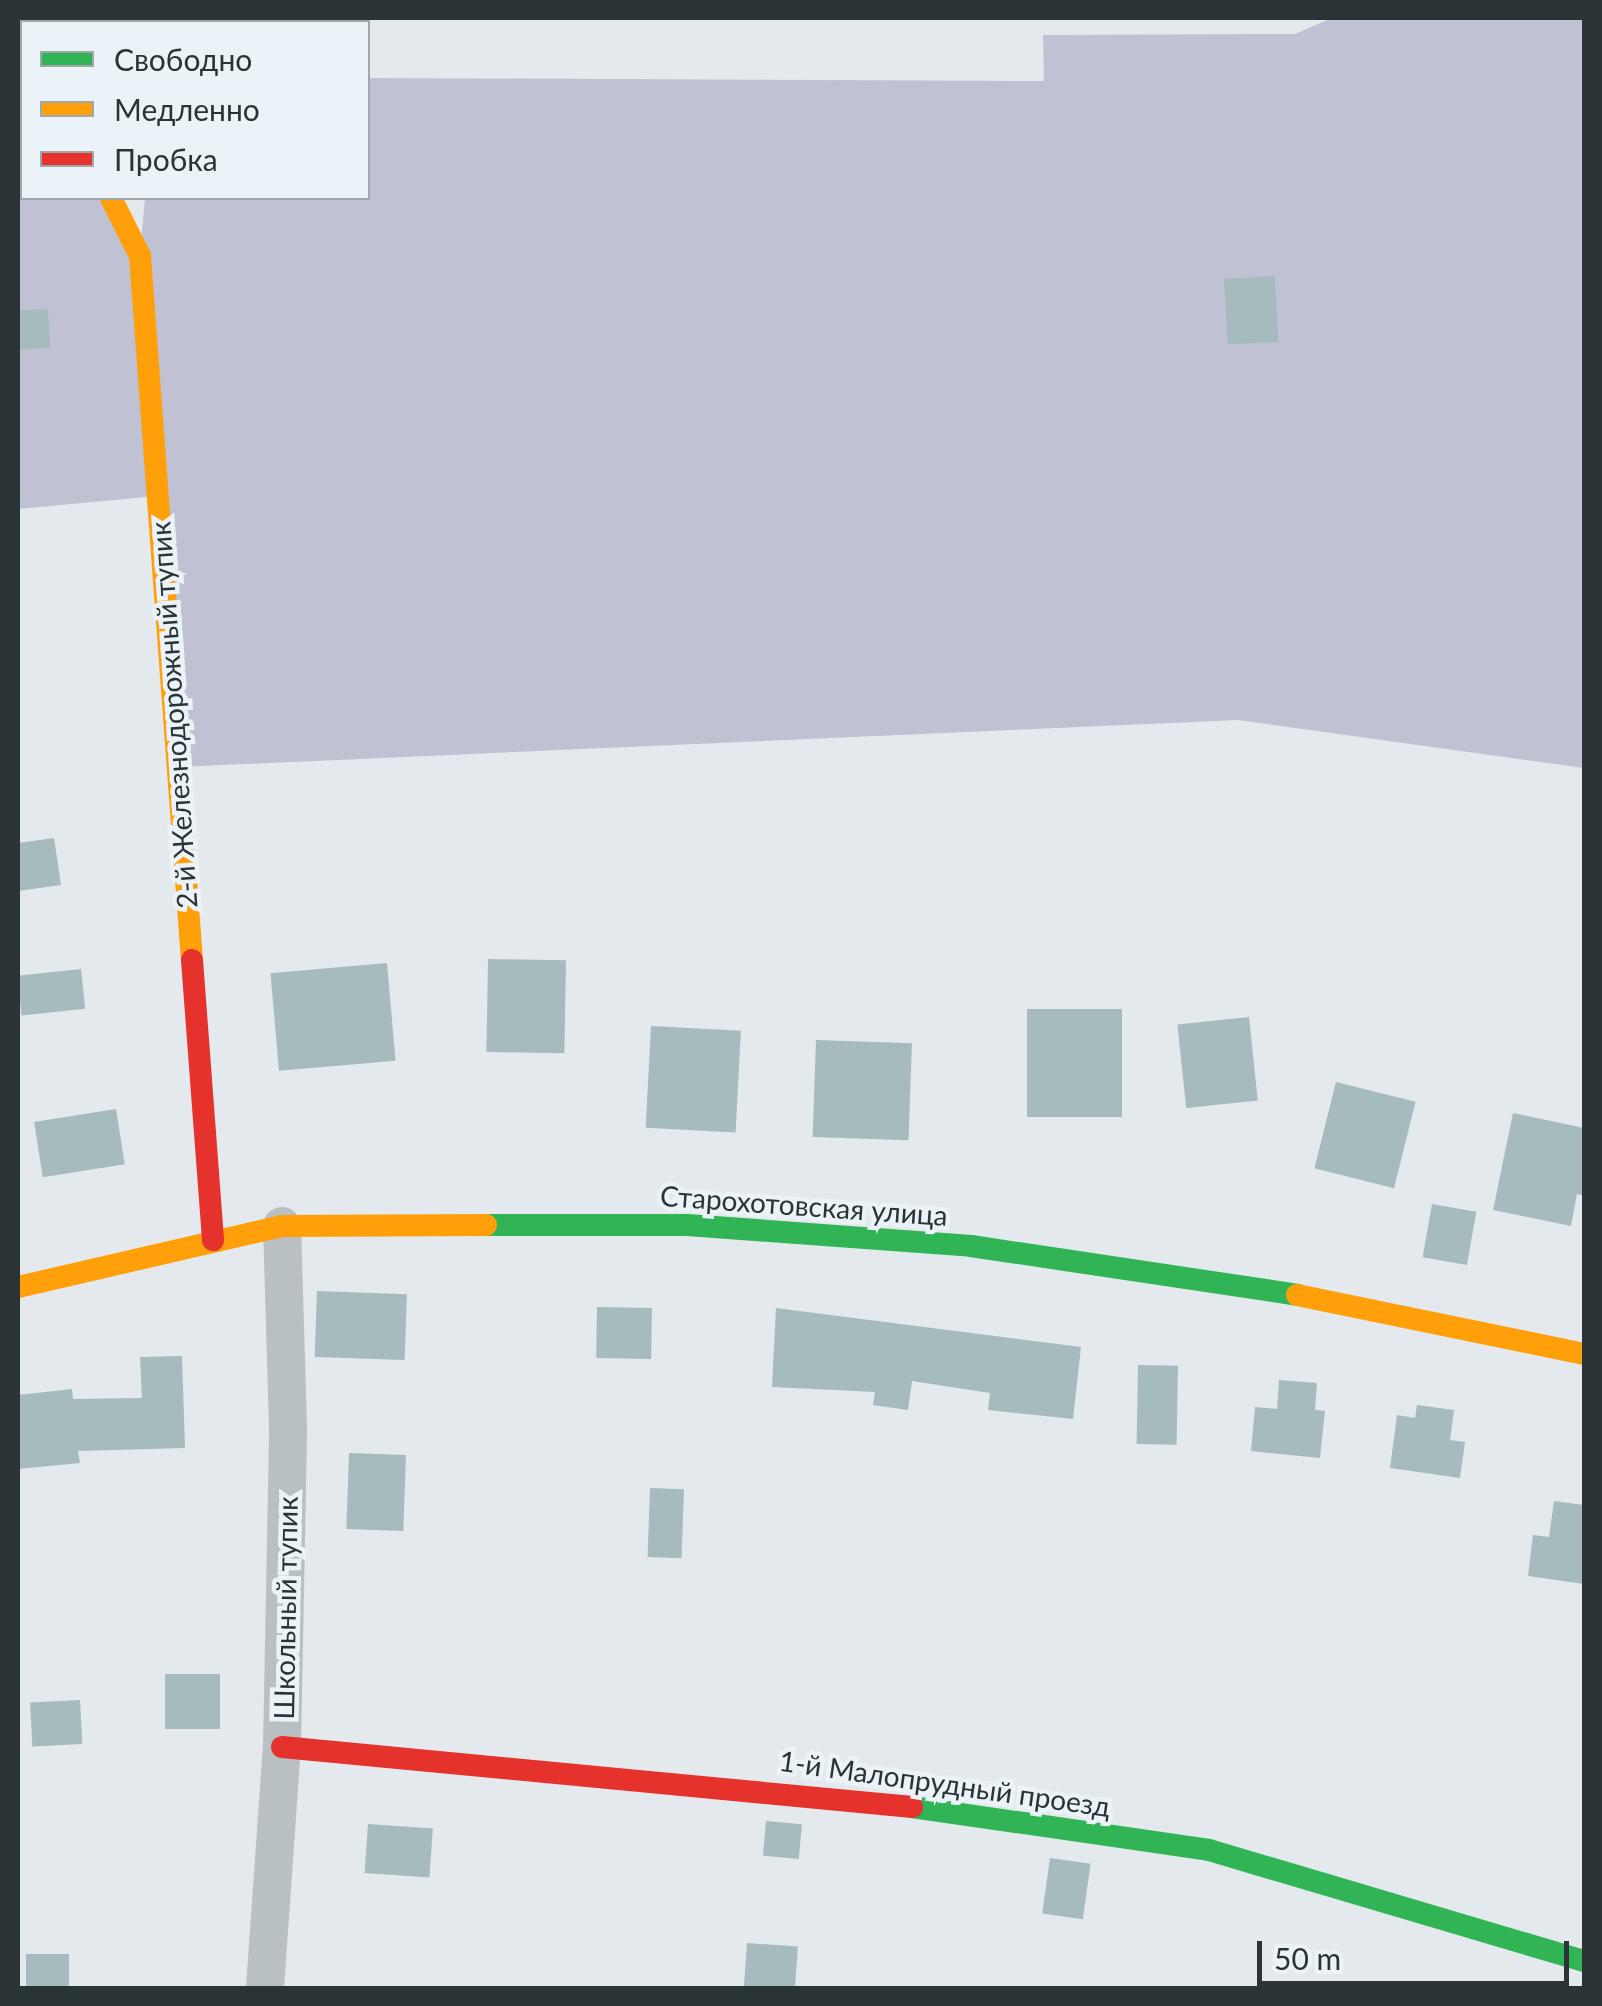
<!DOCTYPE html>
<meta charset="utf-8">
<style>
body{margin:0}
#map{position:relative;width:1602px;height:2006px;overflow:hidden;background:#e3e9ec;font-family:Lato,sans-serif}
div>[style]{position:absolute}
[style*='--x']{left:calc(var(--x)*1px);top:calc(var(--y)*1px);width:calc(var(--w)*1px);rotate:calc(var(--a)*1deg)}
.green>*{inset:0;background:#c0c1d2}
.building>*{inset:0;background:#a6bbbe;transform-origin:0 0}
.street>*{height:38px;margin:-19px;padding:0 19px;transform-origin:19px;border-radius:19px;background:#b9c0c2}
.fast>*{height:22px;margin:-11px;padding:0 11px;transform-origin:11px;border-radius:11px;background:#30b455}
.slow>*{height:22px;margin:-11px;padding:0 11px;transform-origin:11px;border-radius:11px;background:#ff9f0a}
.jam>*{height:22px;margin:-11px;padding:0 11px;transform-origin:11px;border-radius:11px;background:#e5322d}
span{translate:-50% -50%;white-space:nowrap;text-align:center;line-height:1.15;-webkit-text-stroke:9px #ebf3f8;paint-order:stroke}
.street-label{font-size:28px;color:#2a3436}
.frame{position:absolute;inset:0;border:20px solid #2a3436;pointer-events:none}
.legend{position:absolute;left:20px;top:20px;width:350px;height:180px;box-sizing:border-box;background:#ebf3f8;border:2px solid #9ea7aa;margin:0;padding:12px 18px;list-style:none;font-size:30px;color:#2a3436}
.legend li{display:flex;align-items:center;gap:20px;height:50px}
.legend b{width:50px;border:2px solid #9ea7aa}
.scale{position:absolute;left:1257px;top:1941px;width:312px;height:45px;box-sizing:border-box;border:5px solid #2a3436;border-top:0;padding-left:12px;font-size:30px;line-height:35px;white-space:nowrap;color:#2a3436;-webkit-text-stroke:8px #ebf3f8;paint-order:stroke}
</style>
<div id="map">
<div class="green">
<i style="clip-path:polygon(18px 18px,66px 22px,22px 22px,22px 198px,111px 198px,140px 253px,145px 198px,368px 198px,368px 78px,1044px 81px,1043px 35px,1295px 34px,1332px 18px,1584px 18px,1584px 768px,1238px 720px,178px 767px,157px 496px,18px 509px)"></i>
</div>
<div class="building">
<i style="left:1275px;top:276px;width:66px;height:51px;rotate:87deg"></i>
<i style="left:48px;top:309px;width:39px;height:30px;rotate:87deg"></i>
<i style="clip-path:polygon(54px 838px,61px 885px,18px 891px,18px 843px)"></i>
<i style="left:488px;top:959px;width:78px;height:93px;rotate:1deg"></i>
<i style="left:387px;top:963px;width:98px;height:117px;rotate:85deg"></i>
<i style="left:81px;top:969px;width:40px;height:64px;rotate:84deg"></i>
<i style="left:1122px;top:1009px;width:108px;height:95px;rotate:90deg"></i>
<i style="left:1249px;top:1017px;width:84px;height:72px;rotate:84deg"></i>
<i style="left:651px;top:1026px;width:90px;height:102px;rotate:3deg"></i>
<i style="left:816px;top:1040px;width:96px;height:97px;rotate:2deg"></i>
<i style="left:1336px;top:1082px;width:82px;height:89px;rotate:14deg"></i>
<i style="left:116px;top:1109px;width:56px;height:83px;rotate:81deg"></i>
<i style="clip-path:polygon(1513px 1113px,1584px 1128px,1584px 1196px,1577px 1194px,1571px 1226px,1493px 1210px)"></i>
<i style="left:1432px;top:1204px;width:45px;height:54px;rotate:10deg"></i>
<i style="left:317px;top:1291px;width:90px;height:66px;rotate:2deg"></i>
<i style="left:597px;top:1307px;width:55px;height:51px;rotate:1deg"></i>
<i style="clip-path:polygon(776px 1308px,1081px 1347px,1073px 1419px,988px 1410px,990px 1393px,912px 1381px,908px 1410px,873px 1405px,875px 1392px,772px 1387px)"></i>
<i style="clip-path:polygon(182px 1356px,185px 1448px,78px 1451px,80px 1463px,18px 1469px,18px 1395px,72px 1389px,73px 1399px,142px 1398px,140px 1357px)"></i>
<i style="left:1138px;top:1365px;width:40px;height:79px;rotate:1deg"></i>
<i style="clip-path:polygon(1279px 1380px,1317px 1383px,1315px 1410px,1325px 1411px,1320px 1458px,1251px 1451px,1255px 1407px,1277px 1409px)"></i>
<i style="clip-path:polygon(1417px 1405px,1454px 1410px,1450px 1440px,1465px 1442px,1460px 1478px,1390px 1468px,1397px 1415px,1415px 1418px)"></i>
<i style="left:349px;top:1453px;width:57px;height:76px;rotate:2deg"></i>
<i style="left:650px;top:1488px;width:34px;height:69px;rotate:2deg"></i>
<i style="clip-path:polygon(1554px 1501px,1584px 1505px,1584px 1584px,1528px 1576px,1533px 1535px,1549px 1537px)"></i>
<i style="left:165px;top:1674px;width:55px;height:55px"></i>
<i style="left:80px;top:1700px;width:44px;height:50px;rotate:87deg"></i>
<i style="left:766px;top:1821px;width:36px;height:35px;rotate:5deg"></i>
<i style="left:368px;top:1824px;width:65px;height:49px;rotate:4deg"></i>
<i style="left:1050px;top:1858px;width:41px;height:56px;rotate:8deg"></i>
<i style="left:747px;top:1943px;width:51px;height:45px;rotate:4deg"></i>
<i style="left:26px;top:1954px;width:43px;height:34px"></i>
</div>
<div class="street">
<i style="--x:65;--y:18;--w:4;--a:76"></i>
<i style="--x:265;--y:1988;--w:242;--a:-86"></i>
<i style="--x:282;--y:1747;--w:320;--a:-88.9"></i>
<i style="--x:288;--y:1427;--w:201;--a:-91.7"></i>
</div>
<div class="fast">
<i style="--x:486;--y:1225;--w:201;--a:0"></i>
<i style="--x:687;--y:1225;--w:285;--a:4.2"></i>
<i style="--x:971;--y:1246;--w:330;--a:8.5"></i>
<i style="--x:912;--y:1807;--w:300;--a:8.2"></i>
<i style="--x:1209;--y:1850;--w:391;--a:16.5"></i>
</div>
<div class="slow">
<i style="--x:111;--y:198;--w:65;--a:63.4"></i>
<i style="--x:140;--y:256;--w:706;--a:85.78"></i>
<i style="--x:18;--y:1287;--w:271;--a:-13"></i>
<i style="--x:282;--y:1226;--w:204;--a:-0.3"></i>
<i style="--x:1297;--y:1295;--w:293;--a:11.6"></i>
</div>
<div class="jam">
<i style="--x:192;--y:960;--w:281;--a:85.7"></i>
<i style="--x:282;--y:1747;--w:633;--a:5.44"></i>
</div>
<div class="street-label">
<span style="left:173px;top:715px;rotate:-94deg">2-й Железнодорожный тупик</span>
<span style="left:804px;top:1205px;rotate:4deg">Старохотовская улица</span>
<span style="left:285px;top:1608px;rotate:-89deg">Школьный тупик</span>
<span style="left:945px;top:1783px;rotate:8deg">1-й Малопрудный проезд</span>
</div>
<div class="frame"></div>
<ul class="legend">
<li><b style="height:12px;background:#30b455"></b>Свободно</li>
<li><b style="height:12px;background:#ff9f0a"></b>Медленно</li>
<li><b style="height:12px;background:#e5322d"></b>Пробка</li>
</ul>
<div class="scale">50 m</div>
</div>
